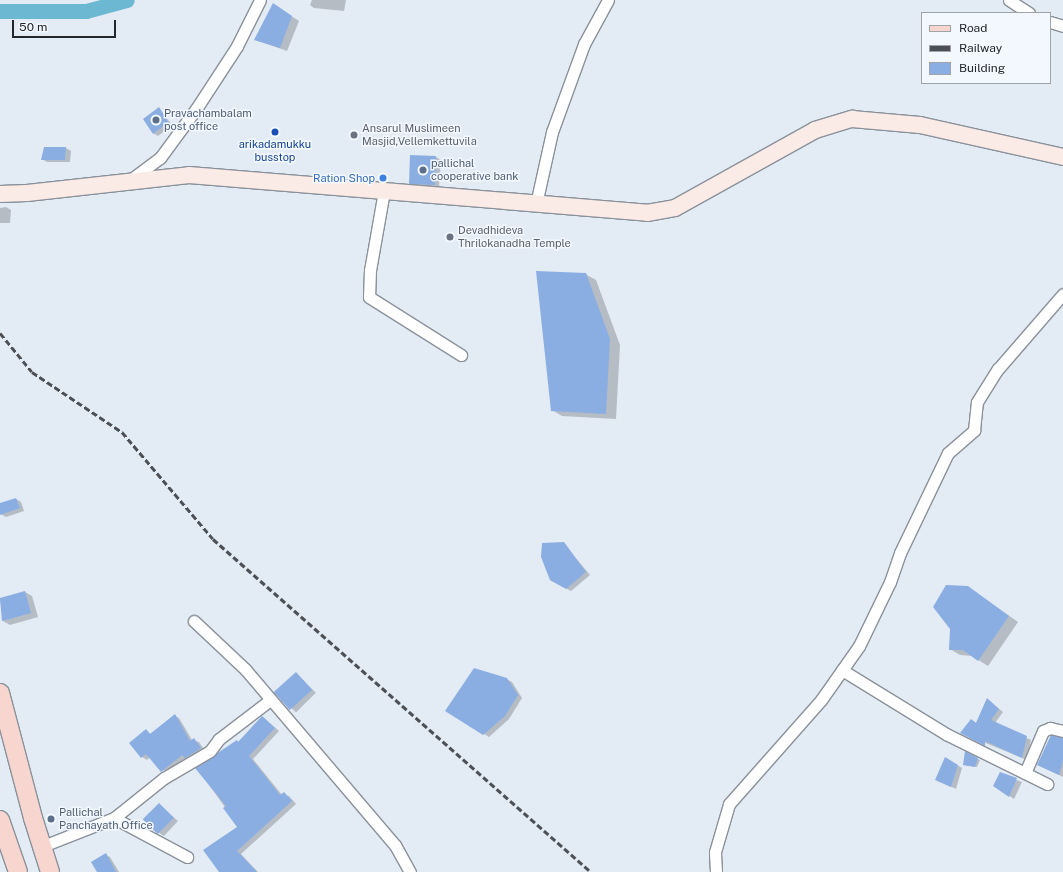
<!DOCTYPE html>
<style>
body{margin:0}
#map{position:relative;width:1063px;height:872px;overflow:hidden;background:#e3ebf5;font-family:"Public Sans",sans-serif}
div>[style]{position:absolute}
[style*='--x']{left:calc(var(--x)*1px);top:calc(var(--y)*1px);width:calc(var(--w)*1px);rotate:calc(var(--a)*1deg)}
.shadow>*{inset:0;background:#0003;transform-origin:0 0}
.canal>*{height:15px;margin:-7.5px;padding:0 7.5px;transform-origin:7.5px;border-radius:7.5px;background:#6cb8d3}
.building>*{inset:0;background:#8aaee2;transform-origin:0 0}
.roads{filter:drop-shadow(1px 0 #8a919a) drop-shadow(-1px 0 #8a919a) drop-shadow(0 1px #8a919a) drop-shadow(0 -1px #8a919a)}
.street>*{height:11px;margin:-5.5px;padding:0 5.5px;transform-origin:5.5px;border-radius:5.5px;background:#fff}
.secondary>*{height:16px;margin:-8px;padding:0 8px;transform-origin:8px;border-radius:8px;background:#fbebe7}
.primary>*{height:18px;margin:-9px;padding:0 9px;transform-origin:9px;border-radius:9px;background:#f7d6d0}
.rail>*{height:3px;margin-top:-1.5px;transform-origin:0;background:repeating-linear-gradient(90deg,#4c5055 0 6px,transparent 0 9px)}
.dots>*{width:11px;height:11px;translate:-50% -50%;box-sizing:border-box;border:2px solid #f3f8fe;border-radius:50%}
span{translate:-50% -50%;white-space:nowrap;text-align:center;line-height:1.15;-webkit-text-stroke:3px #f3f8fe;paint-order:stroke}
.service-label{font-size:11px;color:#4e5e75}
.left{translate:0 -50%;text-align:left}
.worship-label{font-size:11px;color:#5b616d}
.transit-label{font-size:11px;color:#164399}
.shop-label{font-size:11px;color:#366cbe}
.right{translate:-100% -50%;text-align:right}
.legend{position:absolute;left:921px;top:12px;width:130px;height:72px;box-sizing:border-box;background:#f3f8fe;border:1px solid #a0a4a9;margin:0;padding:5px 7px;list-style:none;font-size:12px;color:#23262a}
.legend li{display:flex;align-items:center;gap:8px;height:20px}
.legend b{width:20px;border:1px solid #a0a4a9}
.scale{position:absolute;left:12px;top:20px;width:104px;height:18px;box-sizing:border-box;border:2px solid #23262a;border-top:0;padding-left:5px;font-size:12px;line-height:14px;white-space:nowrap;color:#23262a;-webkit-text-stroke:3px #f3f8fe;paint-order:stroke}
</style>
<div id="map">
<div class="shadow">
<i style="clip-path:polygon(312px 0,346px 0,344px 11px,314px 8px,310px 5px)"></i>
<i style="clip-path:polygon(281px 9px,299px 21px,287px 51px,256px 40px)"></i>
<i style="clip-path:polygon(159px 108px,172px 125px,158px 136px,153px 133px)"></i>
<i style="clip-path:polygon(66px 148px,71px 151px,70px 162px,47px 162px,42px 159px)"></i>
<i style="clip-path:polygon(411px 156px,436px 157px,441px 160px,439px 187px,415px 186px,410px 183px)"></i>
<i style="clip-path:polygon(6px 207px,11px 210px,10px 223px,0 223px,0 208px)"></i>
<i style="clip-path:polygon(585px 274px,596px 280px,620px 345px,616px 419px,562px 416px,552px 410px)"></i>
<i style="clip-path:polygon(16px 499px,21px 502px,24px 511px,6px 517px,1px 514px,0 504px)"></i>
<i style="clip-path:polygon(563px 543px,590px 575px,571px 591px,550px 580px)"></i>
<i style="clip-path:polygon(968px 587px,1018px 622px,988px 666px,972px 656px,960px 655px,950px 649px,951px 628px)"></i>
<i style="clip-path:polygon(25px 592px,32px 596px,38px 617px,10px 625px,3px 621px,0 599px)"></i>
<i style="left:296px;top:673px;width:28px;height:28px;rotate:45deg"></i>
<i style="clip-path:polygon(506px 679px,512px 682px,522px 698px,509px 719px,489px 737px,446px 710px)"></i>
<i style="clip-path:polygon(987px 699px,1003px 712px,995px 723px,1031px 740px,1027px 760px,966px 735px,971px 720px,976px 723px)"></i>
<i style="clip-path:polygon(175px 716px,179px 718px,192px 740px,199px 742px,205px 751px,190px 760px,186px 758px,167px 773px,150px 757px,147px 760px,142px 757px,146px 731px,151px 734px)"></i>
<i style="clip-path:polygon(263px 717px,279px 731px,253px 759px,282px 795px,289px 796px,296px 804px,241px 854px,258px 872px,220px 872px,239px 827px,197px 768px,237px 741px,239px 742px)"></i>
<i style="clip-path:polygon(1063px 738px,1063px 777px,1038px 765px)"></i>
<i style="clip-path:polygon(966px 753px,980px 760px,977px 767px,964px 765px)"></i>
<i style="clip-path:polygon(946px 758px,962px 768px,956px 789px,941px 782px)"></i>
<i style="clip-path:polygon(1001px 774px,1022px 782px,1014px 799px,995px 786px)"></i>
<i style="clip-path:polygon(159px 805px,178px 821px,164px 836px,159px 833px)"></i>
<i style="clip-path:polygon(106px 855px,110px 857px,119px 872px,98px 872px)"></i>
</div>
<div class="canal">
<i style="--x:0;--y:11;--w:86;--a:0"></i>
<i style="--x:86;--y:11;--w:42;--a:-15"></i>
</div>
<div class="building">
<i style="clip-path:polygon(273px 3px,292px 16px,280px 48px,254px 40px)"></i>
<i style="clip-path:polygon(159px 107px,168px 122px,153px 134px,143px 119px)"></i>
<i style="clip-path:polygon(44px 147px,66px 147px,65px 160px,41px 160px)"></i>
<i style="left:410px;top:155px;width:26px;height:29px;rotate:2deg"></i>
<i style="clip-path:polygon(536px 271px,586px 273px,610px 339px,606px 414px,551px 411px)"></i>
<i style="clip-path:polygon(16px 498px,20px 508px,0 515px,0 503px)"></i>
<i style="clip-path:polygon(564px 542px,586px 572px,566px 589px,550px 580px,541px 557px,542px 543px)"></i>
<i style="clip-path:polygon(946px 585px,968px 586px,1009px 616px,978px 661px,963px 650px,949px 650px,950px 629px,933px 607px)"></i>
<i style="clip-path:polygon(25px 591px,31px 613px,2px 621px,0 598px)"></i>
<i style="clip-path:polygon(474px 668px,507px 678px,518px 695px,505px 716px,483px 735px,445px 711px)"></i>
<i style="left:296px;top:672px;width:24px;height:30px;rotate:48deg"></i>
<i style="clip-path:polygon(987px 698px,999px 709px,991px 720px,1027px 736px,1022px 758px,985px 741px,985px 746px,960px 733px,971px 719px,976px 723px)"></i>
<i style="clip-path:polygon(175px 714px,190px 741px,194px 738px,201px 748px,185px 758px,182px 755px,161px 772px,146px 754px,141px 758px,129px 743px,146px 729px,150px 734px)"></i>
<i style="clip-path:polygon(262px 716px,275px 728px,249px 756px,280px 795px,284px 792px,292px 801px,237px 851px,257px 872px,219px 872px,203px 850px,237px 827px,223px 808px,226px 806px,195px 768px,237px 740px,238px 742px)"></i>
<i style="clip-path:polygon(1051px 735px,1063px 738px,1063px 760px,1059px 775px,1037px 765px)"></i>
<i style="clip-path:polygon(965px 751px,978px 758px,975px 767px,963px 765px)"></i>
<i style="clip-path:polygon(945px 757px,958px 765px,951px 787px,935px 780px)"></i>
<i style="clip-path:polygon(1000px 772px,1017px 778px,1009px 797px,993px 786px)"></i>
<i style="left:159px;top:803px;width:21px;height:23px;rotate:45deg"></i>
<i style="clip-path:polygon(106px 853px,116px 872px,97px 872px,91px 862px)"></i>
</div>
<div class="roads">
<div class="street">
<i style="--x:1009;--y:0;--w:24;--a:33"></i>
<i style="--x:1050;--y:22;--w:14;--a:17"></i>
<i style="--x:129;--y:181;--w:39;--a:-37"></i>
<i style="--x:160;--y:158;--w:61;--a:-53.7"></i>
<i style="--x:196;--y:109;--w:75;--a:-56.9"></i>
<i style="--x:237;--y:46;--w:51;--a:-63.4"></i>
<i style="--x:384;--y:191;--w:80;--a:100"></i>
<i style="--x:370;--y:270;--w:27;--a:92"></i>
<i style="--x:369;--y:297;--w:109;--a:32.2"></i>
<i style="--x:536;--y:204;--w:74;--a:-77.5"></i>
<i style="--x:552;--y:132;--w:94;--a:-70"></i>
<i style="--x:584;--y:44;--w:50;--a:-61.4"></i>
<i style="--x:194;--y:621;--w:70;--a:43.3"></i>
<i style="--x:245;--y:669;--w:231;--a:49.6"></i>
<i style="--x:395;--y:845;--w:31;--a:61"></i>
<i style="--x:842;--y:670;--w:122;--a:31.6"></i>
<i style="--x:946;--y:734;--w:113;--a:26.3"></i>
<i style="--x:1025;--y:773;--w:46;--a:-66.8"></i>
<i style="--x:1043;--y:731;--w:8;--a:-23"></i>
<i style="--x:1050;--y:728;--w:13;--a:13"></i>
<i style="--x:114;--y:818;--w:83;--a:28.1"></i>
<i style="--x:43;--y:846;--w:76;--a:-21.5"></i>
<i style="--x:114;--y:818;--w:64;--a:-38.7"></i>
<i style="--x:164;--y:778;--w:53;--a:-30.4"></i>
<i style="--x:210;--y:751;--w:15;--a:-53"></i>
<i style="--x:219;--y:739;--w:64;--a:-37.4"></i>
<i style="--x:716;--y:872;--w:20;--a:-93"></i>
<i style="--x:715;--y:852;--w:50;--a:-73.7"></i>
<i style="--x:729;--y:804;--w:139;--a:-48.5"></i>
<i style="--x:821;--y:700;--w:66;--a:-54.9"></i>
<i style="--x:859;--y:646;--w:71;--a:-64.2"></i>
<i style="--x:890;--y:582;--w:31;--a:-71"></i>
<i style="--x:900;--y:553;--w:111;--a:-64.4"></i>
<i style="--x:948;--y:453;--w:35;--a:-41"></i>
<i style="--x:974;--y:430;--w:28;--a:-84"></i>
<i style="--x:977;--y:402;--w:39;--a:-58"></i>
<i style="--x:998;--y:369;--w:99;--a:-49.1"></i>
</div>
<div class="secondary">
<i style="--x:0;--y:194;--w:27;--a:-2"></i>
<i style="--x:27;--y:193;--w:163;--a:-6.3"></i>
<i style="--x:189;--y:175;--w:460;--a:4.7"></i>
<i style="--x:647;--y:213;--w:28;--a:-10"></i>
<i style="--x:675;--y:208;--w:160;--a:-29.1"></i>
<i style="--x:815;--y:130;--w:39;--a:-17"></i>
<i style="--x:852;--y:119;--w:68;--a:5"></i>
<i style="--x:920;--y:125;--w:147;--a:12.6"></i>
</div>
<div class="primary">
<i style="--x:0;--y:693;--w:129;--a:75.2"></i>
<i style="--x:33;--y:818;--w:57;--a:72.5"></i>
<i style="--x:0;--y:820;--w:55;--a:70.9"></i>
</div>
</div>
<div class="rail">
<i style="--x:0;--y:333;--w:50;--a:50.6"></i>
<i style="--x:32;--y:372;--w:108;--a:33.7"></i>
<i style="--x:122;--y:432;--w:140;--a:49.6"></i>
<i style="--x:213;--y:539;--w:504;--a:41.38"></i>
</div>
<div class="dots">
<i style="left:156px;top:120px;background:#5c6f8a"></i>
<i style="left:275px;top:132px;background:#1a4fb4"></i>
<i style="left:354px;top:135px;background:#6b7280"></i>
<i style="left:423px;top:170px;background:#5c6f8a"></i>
<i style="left:383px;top:178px;background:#3f7fe0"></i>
<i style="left:450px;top:237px;background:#6b7280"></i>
<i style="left:51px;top:819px;background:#5c6f8a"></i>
</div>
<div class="service-label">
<span class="left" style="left:164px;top:120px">Pravachambalam<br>post office</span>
<span class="left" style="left:431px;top:170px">pallichal<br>cooperative bank</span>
<span class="left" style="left:59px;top:819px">Pallichal<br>Panchayath Office</span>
</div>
<div class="worship-label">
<span class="left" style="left:362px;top:135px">Ansarul Muslimeen<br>Masjid,Vellemkettuvila</span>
<span class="left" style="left:458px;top:237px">Devadhideva<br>Thrilokanadha Temple</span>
</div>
<div class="transit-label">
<span style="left:275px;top:151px">arikadamukku<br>busstop</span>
</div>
<div class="shop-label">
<span class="right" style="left:375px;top:178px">Ration Shop</span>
</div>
<ul class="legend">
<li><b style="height:5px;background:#f7d6d0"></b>Road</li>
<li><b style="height:5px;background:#4c5055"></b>Railway</li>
<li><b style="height:11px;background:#8aaee2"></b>Building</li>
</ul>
<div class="scale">50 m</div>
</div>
